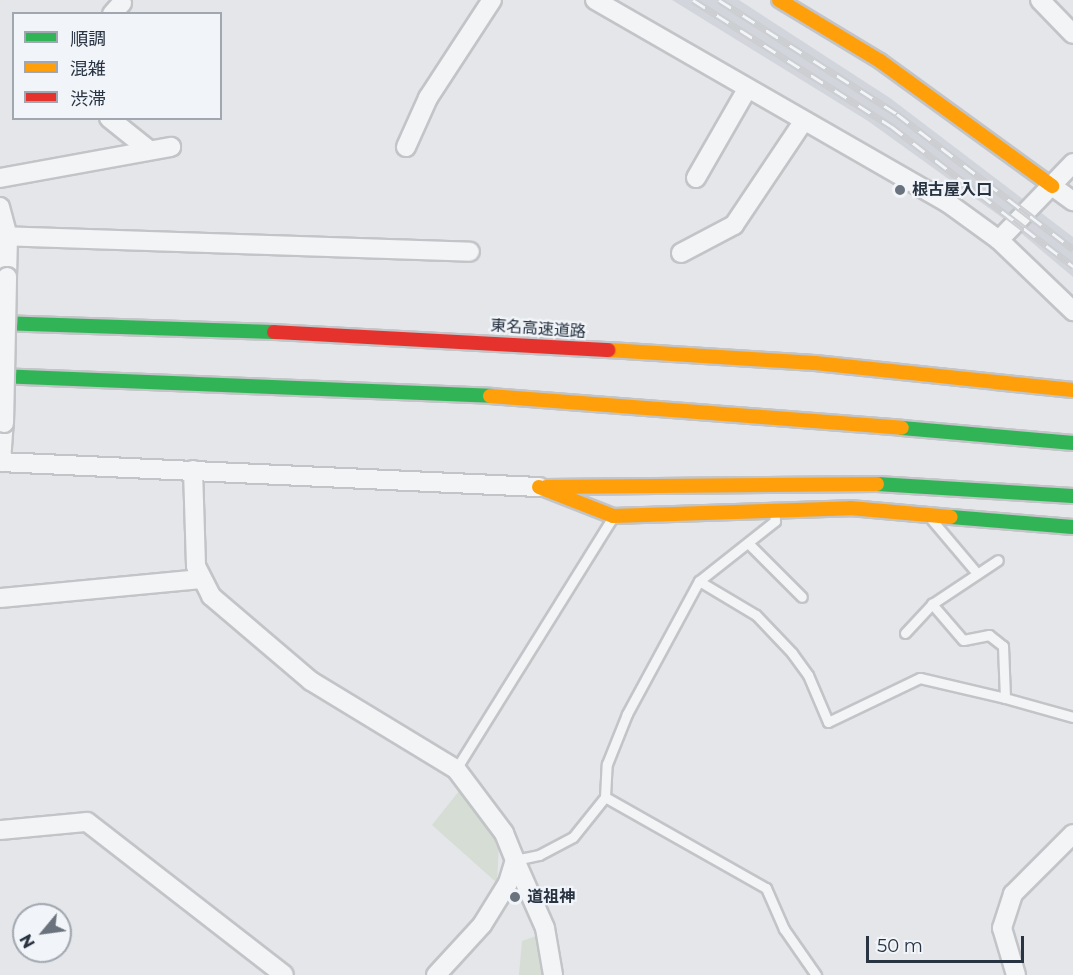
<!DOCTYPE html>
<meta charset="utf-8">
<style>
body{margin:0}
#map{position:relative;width:1073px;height:975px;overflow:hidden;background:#e4e6e9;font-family:Montserrat,"Noto Sans JP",sans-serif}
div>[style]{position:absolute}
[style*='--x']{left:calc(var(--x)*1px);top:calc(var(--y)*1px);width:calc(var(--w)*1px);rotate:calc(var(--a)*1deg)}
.built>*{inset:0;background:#d2d6dc}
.green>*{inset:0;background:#d5ddd4}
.roads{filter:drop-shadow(2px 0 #c2c4c7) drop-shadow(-2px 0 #c2c4c7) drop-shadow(0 2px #c2c4c7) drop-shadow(0 -2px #c2c4c7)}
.lane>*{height:9px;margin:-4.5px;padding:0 4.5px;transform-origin:4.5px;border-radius:4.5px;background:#f3f4f6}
.street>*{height:18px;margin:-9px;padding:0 9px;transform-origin:9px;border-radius:9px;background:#f3f4f6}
.fast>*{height:14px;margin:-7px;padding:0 7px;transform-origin:7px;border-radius:7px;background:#30b455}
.slow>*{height:14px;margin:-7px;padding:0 7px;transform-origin:7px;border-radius:7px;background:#ff9f0a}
.jam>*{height:14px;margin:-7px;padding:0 7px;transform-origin:7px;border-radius:7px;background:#e5322d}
.rail>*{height:7px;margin-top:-3.5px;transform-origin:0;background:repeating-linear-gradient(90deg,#f1f4f8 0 14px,#ccced1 0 28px);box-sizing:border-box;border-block:2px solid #ccced1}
.bridges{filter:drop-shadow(2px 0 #c2c4c7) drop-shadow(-2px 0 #c2c4c7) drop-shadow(0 2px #c2c4c7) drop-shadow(0 -2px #c2c4c7)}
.street-bridge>*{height:18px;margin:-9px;padding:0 9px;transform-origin:9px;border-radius:9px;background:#f3f4f6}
.dots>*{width:16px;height:16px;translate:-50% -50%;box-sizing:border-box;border:3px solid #f1f4f8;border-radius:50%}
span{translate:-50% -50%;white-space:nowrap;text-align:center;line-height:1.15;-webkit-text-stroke:4.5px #f1f4f8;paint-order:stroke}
.poi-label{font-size:16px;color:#293443;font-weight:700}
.left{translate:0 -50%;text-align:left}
.street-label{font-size:16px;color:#293443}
.legend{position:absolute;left:12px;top:12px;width:210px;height:108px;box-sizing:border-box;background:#f1f4f8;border:2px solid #a1a7b0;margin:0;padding:8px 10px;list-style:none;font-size:18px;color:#293443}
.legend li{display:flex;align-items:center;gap:12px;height:30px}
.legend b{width:30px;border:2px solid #a1a7b0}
.north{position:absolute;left:12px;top:903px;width:60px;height:60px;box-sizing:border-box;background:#f1f4f8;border:2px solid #a1a7b0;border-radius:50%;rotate:241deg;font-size:16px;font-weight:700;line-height:24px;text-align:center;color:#293443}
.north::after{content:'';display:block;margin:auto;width:21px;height:27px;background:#6a727d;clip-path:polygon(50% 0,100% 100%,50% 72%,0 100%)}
.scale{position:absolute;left:866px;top:936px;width:158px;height:27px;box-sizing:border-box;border:3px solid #293443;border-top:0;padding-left:8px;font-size:18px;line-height:21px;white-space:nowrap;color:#293443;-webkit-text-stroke:4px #f1f4f8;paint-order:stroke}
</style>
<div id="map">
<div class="built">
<i style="clip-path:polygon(672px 0,739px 0,890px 98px,1073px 237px,1073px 277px,1004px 219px,868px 121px)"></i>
</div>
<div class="green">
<i style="clip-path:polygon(459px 791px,499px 842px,497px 883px,432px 825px)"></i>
<i style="clip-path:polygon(536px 936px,543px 975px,519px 975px,522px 941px)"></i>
</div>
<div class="roads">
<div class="lane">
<i style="--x:932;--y:520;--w:68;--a:49.8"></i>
<i style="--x:748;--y:543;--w:76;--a:45"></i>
<i style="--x:699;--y:581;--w:66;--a:30.8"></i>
<i style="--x:756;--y:615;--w:52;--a:46.5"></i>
<i style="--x:792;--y:653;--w:27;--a:54"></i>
<i style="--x:808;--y:675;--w:51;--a:66.9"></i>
<i style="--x:828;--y:722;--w:102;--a:-25.6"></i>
<i style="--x:920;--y:678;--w:87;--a:13.2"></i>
<i style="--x:1005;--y:698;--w:52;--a:-92.2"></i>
<i style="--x:1003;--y:646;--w:18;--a:-142"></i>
<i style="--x:989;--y:635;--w:26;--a:169"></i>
<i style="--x:963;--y:640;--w:48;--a:-130.7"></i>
<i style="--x:905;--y:633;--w:40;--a:-47"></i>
<i style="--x:932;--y:604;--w:79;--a:-33.7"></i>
<i style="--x:1005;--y:698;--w:71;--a:15.6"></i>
<i style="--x:456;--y:769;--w:296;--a:-58.1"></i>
<i style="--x:605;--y:797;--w:185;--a:29.5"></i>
<i style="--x:766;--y:888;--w:45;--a:66.3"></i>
<i style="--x:784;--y:929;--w:56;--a:55.2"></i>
<i style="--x:515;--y:860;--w:25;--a:-12"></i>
<i style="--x:539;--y:855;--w:38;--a:-28"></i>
<i style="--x:573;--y:837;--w:51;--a:-51.3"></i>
<i style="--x:605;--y:797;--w:33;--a:-87"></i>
<i style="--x:607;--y:764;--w:54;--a:-68.2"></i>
<i style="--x:627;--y:714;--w:151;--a:-61.6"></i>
<i style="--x:699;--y:581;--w:97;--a:-38.3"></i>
<i style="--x:775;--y:521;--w:9;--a:-96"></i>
</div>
<div class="street">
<i style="--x:595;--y:0;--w:407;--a:29.9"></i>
<i style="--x:948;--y:203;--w:63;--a:36"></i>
<i style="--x:999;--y:240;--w:103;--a:43.8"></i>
<i style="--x:1040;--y:0;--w:47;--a:45.9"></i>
<i style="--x:112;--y:14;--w:15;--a:-48"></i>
<i style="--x:109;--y:118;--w:51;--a:38.7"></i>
<i style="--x:406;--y:147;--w:54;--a:-65.8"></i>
<i style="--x:428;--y:98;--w:117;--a:-56.9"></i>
<i style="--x:0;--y:178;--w:174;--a:-10.3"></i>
<i style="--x:696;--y:178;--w:100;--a:-60.1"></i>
<i style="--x:1052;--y:186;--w:26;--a:36"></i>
<i style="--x:0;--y:207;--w:30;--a:75"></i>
<i style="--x:8;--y:236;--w:41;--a:91.4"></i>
<i style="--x:0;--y:236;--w:470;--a:1.9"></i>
<i style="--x:999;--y:240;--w:107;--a:-46.1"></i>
<i style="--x:681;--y:253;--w:60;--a:-27.8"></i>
<i style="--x:734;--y:225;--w:124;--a:-56.2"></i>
<i style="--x:0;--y:462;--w:540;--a:2.66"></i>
<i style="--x:1;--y:462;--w:39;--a:-86"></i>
<i style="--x:193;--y:470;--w:96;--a:88.2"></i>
<i style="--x:196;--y:566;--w:34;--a:63"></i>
<i style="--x:211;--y:596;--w:131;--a:40.4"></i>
<i style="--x:311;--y:681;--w:170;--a:31.3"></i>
<i style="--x:456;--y:769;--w:80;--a:53.1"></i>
<i style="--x:504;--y:833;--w:29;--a:68"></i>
<i style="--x:515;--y:860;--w:24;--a:107"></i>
<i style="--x:508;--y:883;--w:49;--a:121.8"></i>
<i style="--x:482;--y:925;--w:68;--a:132.6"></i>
<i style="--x:0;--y:598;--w:201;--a:-5.4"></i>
<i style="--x:0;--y:830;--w:87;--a:-5.3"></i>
<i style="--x:87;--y:822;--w:249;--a:37.8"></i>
<i style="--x:515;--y:860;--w:74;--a:66.2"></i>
<i style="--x:545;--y:928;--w:48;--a:80.3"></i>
<i style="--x:1016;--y:975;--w:49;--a:-106.6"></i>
<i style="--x:1002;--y:928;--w:36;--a:-72"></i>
<i style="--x:1013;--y:894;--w:85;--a:-45"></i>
</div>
<div class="fast">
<i style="--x:0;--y:323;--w:274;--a:1.9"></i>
<i style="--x:0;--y:376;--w:490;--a:2.3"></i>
<i style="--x:902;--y:428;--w:172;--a:5"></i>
<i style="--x:877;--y:484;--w:196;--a:3.5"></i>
<i style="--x:951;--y:517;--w:122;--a:4.7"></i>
</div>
<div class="slow">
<i style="--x:779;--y:0;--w:118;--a:31.1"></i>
<i style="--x:880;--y:61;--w:213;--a:36"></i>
<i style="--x:609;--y:350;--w:206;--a:3.6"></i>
<i style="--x:815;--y:363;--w:259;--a:6"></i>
<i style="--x:490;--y:396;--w:413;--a:4.4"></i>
<i style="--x:539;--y:487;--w:79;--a:21.4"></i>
<i style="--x:613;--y:516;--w:237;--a:-1.9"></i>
<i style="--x:850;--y:508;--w:101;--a:5.1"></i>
<i style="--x:546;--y:487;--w:331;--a:-0.5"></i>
</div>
<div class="jam">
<i style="--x:274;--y:332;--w:335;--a:3.1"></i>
</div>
</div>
<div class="rail">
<i style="--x:693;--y:0;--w:235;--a:32.5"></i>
<i style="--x:891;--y:126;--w:230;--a:37.6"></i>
<i style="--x:719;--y:0;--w:211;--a:32.6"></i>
<i style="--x:897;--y:114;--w:222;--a:37.5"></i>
</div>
<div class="bridges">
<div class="street-bridge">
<i style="--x:4;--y:423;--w:146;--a:-88.8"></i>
</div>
</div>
<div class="dots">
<i style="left:900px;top:190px;background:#6a727d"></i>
<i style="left:515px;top:897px;background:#6a727d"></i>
</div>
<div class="poi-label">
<span class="left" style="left:912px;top:190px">根古屋入口</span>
<span class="left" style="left:527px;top:897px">道祖神</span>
</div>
<div class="street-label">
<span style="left:538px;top:329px;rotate:4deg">東名高速道路</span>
</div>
<ul class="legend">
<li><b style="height:8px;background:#30b455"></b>順調</li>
<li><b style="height:8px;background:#ff9f0a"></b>混雑</li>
<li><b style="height:8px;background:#e5322d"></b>渋滞</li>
</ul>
<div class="north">N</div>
<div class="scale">50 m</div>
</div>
